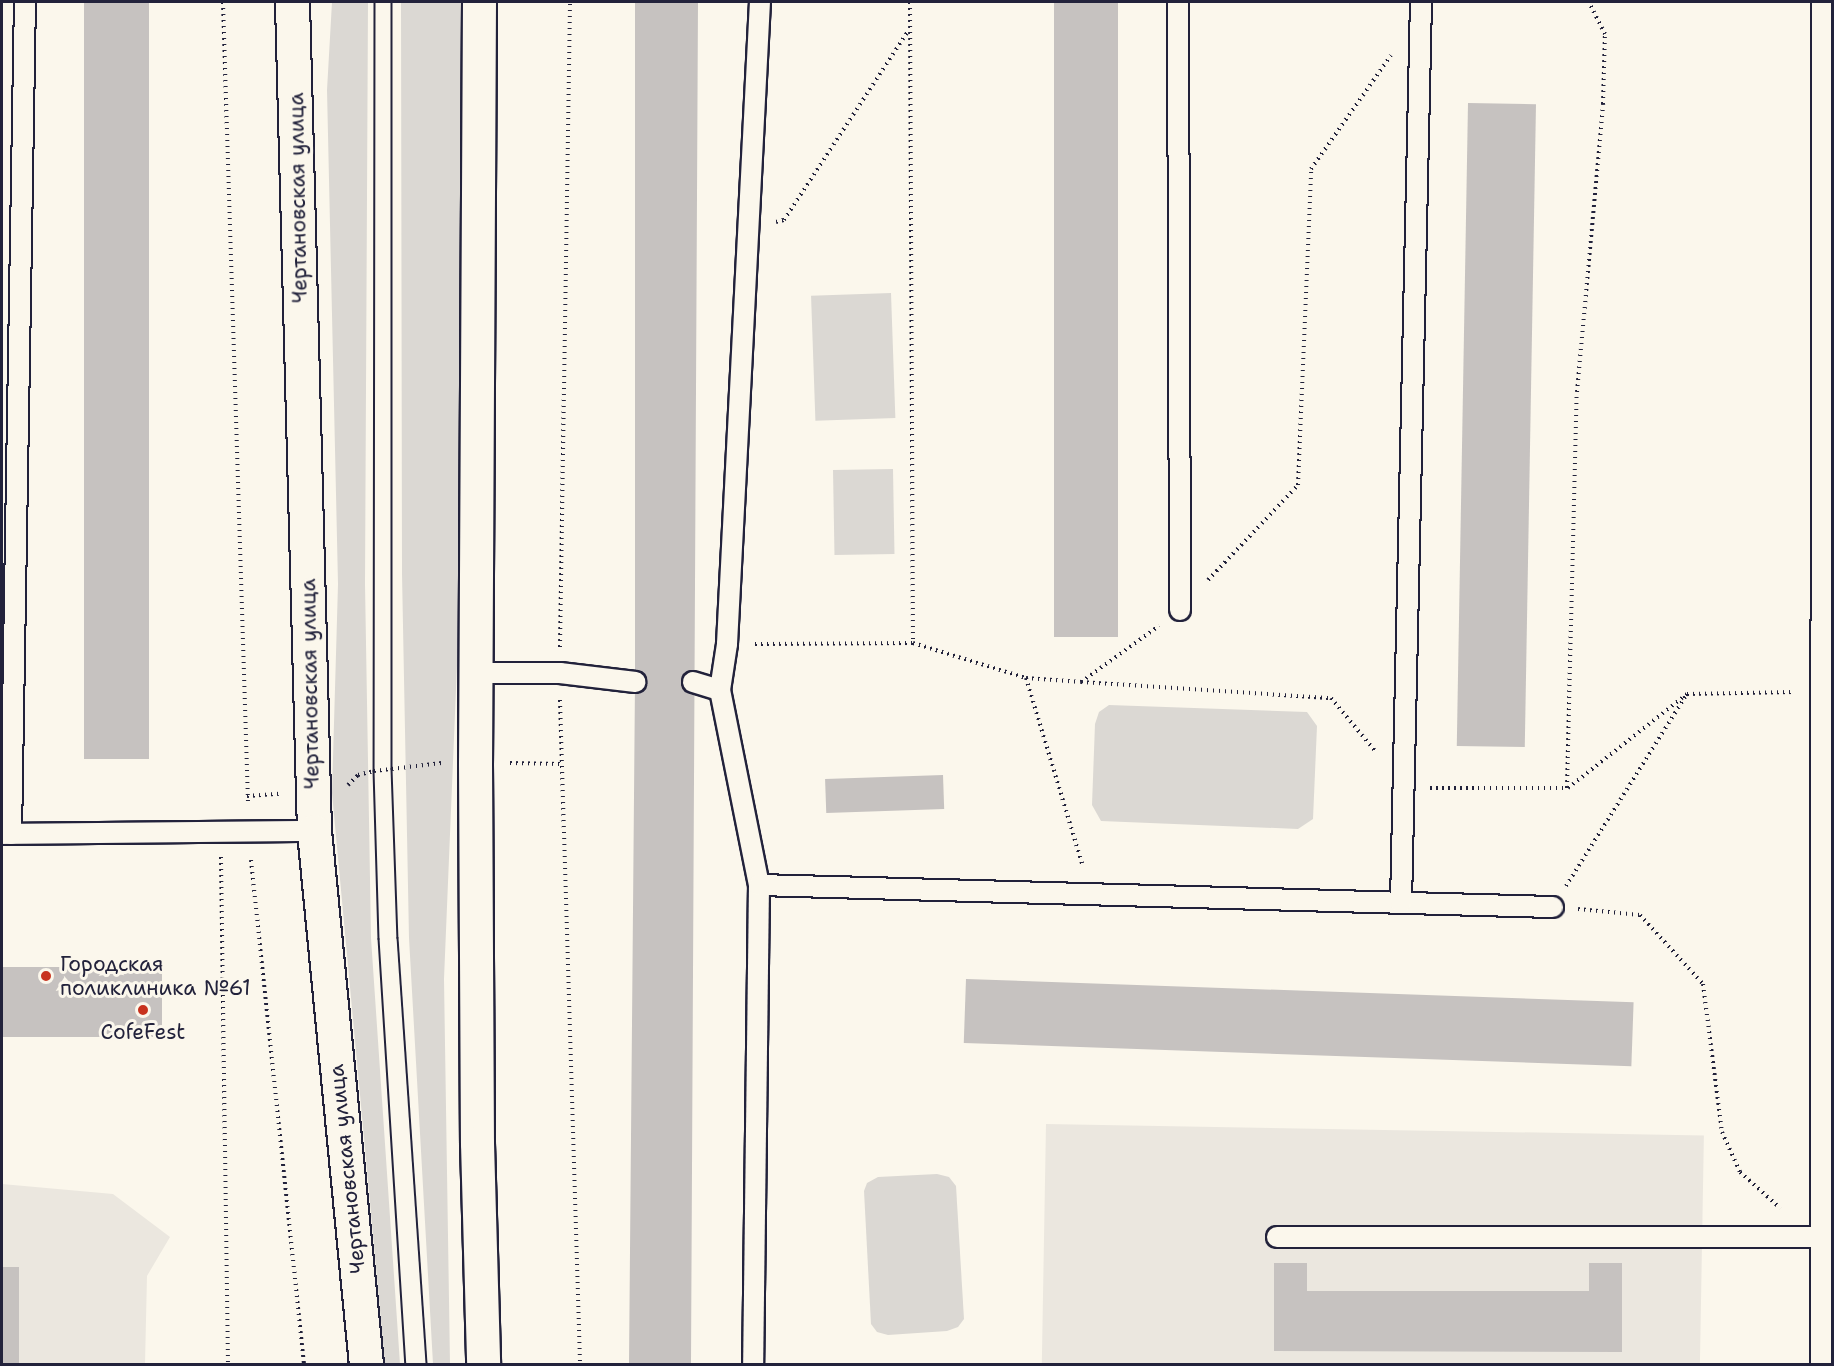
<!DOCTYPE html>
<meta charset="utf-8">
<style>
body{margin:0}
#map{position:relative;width:1834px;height:1366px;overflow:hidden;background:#fbf7ec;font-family:"Shantell Sans",sans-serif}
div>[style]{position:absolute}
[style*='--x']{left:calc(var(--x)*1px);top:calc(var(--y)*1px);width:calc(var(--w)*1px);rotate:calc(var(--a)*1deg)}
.built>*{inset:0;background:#ebe7df;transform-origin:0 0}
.green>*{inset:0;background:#dbd8d3;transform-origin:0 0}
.building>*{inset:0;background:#c6c2c0;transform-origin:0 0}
.path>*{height:4px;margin-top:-2px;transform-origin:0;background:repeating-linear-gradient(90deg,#22223b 0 1.5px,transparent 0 6px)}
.roads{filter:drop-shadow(2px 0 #22223b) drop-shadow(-2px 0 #22223b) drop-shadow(0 2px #22223b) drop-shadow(0 -2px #22223b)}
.service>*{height:20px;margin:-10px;padding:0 10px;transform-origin:10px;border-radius:10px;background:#fbf7ec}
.secondary>*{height:33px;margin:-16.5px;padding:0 16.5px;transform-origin:16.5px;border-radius:16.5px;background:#fbf7ec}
.tram>*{height:1.5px;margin:-0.75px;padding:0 0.75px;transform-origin:0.75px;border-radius:0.75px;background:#22223b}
.dots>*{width:16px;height:16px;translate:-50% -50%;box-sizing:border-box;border:3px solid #fbf7ec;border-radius:50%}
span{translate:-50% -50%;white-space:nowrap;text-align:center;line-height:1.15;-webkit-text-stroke:6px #fbf7ec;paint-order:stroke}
.street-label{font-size:21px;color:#22223b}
.poi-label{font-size:21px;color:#22223b}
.left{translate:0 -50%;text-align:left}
.frame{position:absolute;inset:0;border:3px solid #22223b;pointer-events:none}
</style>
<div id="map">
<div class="built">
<i style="left:1046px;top:1124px;width:658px;height:240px;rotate:1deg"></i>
<i style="clip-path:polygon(2px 1184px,113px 1194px,170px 1237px,147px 1276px,145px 1364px,2px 1364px)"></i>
</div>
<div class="green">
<i style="clip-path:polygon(332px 2px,368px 2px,365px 584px,371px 938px,400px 1364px,385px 1364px,332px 793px,338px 584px,327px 90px)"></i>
<i style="clip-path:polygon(401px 2px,466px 2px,461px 569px,444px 979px,450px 1364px,433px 1364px,409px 938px,402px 574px)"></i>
<i style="left:891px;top:293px;width:125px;height:80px;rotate:88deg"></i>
<i style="left:893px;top:469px;width:85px;height:60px;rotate:89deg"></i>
<i style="clip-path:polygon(1109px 705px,1307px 712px,1317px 726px,1313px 819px,1298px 829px,1101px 821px,1092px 805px,1095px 724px,1099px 712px)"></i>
<i style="clip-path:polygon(937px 1174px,949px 1177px,956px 1186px,964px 1319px,958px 1327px,947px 1331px,888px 1335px,877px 1332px,871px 1324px,864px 1191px,867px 1183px,878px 1177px)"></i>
</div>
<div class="building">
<i style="left:84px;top:2px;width:65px;height:757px"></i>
<i style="clip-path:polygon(635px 2px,698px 2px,691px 1364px,629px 1364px,635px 682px)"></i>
<i style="left:1054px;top:2px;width:64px;height:635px"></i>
<i style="left:1468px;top:103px;width:68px;height:643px;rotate:1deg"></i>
<i style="left:943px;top:775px;width:34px;height:118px;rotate:88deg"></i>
<i style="left:2px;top:967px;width:160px;height:70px"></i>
<i style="left:966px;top:979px;width:668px;height:64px;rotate:2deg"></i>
<i style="clip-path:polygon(1274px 1263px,1307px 1263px,1307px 1291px,1589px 1291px,1589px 1263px,1622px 1263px,1622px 1352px,1274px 1351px)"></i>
<i style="left:2px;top:1267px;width:17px;height:97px"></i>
</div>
<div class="path">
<i style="--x:223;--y:2;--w:802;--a:88.21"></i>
<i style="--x:910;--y:2;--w:641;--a:89.73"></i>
<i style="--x:776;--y:222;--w:8;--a:-14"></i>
<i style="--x:784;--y:220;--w:227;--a:-56.7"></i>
<i style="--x:1208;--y:580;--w:131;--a:-46.5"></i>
<i style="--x:1298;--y:485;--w:316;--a:-87.6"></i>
<i style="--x:1311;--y:169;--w:139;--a:-54.9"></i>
<i style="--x:755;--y:644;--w:158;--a:-0.4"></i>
<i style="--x:913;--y:643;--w:118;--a:17.2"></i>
<i style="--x:1026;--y:678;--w:55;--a:4.2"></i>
<i style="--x:1081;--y:682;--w:96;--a:-35.7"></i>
<i style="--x:560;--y:647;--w:645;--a:-89.11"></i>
<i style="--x:1026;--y:678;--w:197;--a:73.2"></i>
<i style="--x:1081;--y:682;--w:251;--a:3.7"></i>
<i style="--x:1331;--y:698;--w:70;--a:50.2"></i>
<i style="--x:560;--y:700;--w:664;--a:88.27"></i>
<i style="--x:510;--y:763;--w:51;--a:1.1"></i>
<i style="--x:348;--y:785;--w:14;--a:-45"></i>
<i style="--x:358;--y:775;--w:16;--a:-14"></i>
<i style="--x:374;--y:771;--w:68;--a:-6.7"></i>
<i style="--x:1430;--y:788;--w:137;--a:0"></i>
<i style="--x:1567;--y:788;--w:396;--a:-88.6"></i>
<i style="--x:1577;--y:392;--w:289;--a:-84.8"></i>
<i style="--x:1603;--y:104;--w:70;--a:-88.4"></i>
<i style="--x:1605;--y:34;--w:36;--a:-117"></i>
<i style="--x:1568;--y:788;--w:152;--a:-38.3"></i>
<i style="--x:1687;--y:694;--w:107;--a:-1.1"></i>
<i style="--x:247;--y:796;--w:32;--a:-4"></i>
<i style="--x:221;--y:857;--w:507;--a:89.21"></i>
<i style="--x:251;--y:860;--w:507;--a:84"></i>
<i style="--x:1566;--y:886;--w:227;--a:-57.8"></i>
<i style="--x:1578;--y:909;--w:62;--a:5.5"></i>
<i style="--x:1640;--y:915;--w:93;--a:47.6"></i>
<i style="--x:1703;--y:984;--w:149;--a:82.7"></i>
<i style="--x:1722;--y:1132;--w:44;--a:65.8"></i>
<i style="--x:1740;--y:1172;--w:54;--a:42"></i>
</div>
<div class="roads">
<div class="service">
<i style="--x:1178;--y:2;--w:608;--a:89.81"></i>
<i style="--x:478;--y:673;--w:82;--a:0"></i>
<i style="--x:560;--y:673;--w:76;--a:6.8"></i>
<i style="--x:693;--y:682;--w:28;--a:17"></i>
<i style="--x:720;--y:690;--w:199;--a:78.7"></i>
<i style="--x:759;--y:885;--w:479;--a:90.7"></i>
<i style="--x:720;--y:690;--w:47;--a:-81.3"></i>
<i style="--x:727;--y:644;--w:643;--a:-87.06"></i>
<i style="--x:2;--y:834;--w:312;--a:-0.6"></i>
<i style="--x:11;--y:834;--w:832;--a:-89.04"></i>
<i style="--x:759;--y:885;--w:794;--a:1.59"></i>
<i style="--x:1401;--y:903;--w:901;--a:-88.73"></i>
<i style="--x:1277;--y:1237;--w:544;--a:0"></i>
<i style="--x:1821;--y:1364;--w:1362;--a:-89.96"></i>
</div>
<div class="secondary">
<i style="--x:292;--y:2;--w:829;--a:88.48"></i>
<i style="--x:314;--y:831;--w:536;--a:84.43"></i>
<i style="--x:479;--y:2;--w:761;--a:90.3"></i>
<i style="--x:475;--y:763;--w:380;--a:89.7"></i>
<i style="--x:477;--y:1143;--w:221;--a:88.4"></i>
</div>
</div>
<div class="tram">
<i style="--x:375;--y:2;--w:769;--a:90.07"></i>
<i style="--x:374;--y:771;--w:168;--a:88.3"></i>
<i style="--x:379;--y:939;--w:426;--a:86.4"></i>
<i style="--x:392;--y:2;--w:767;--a:90"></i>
<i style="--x:392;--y:769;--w:169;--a:88"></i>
<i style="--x:398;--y:938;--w:427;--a:86.1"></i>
</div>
<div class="dots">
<i style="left:46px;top:976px;background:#c8321e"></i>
<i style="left:143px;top:1010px;background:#c8321e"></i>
</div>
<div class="street-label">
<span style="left:298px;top:198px;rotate:-91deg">Чертановская улица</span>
<span style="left:310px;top:684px;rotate:-91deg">Чертановская улица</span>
<span style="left:347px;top:1169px;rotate:-96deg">Чертановская улица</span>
</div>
<div class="poi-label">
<span class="left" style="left:60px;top:976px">Городская<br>поликлиника №61</span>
<span style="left:143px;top:1032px">CofeFest</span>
</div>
<div class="frame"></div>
</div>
